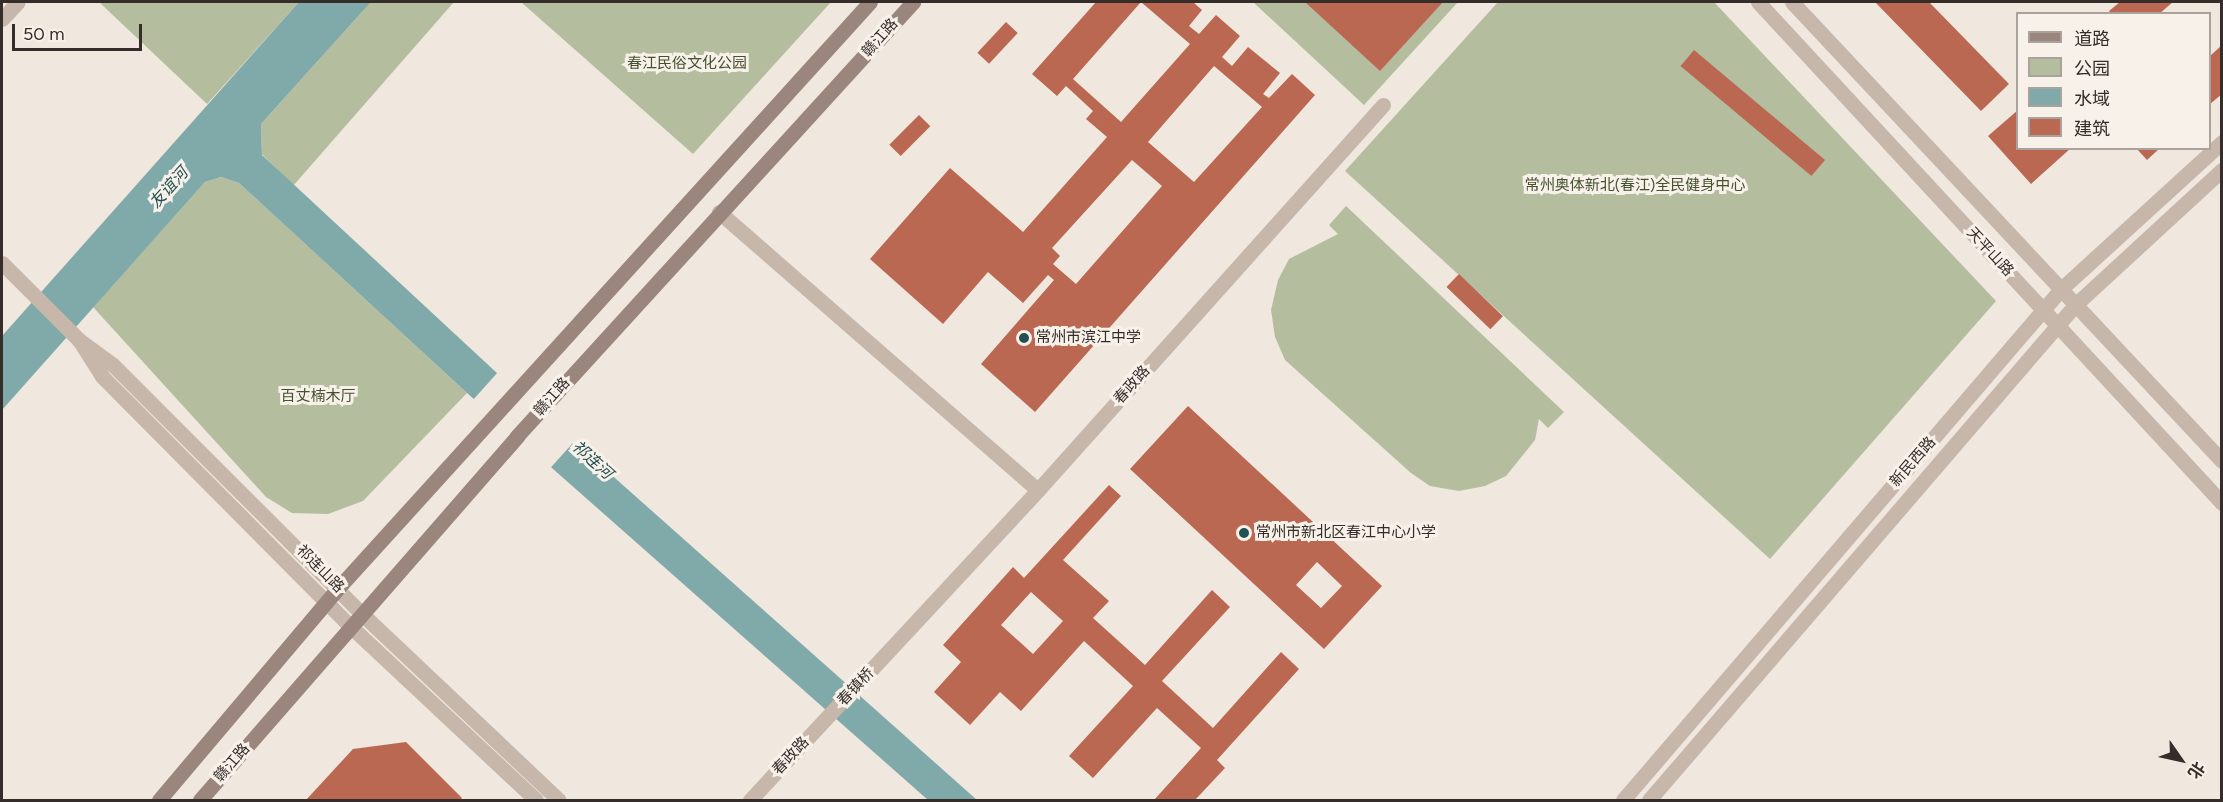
<!DOCTYPE html>
<meta charset="utf-8">
<style>
body{margin:0}
#map{position:relative;width:2223px;height:802px;overflow:hidden;background:#f0e7de;font-family:Figtree,"Noto Sans SC",sans-serif}
div>[style]{position:absolute}
[style*='--x']{left:calc(var(--x)*1px);top:calc(var(--y)*1px);width:calc(var(--w)*1px);rotate:calc(var(--a)*1deg)}
.green>*{inset:0;background:#b4be9f}
.water>*{inset:0;background:#80aaaa}
.pier>*{inset:0;background:#f0e7de;transform-origin:0 0}
.building>*{inset:0;background:#ba6852;transform-origin:0 0}
.minor>*{height:15px;margin:-7.5px;padding:0 7.5px;transform-origin:7.5px;border-radius:7.5px;background:#c7b7ab}
.tertiary>*{height:15px;margin:-7.5px;padding:0 7.5px;transform-origin:7.5px;border-radius:7.5px;background:#c7b7ab}
.secondary>*{height:15px;margin:-7.5px;padding:0 7.5px;transform-origin:7.5px;border-radius:7.5px;background:#9a867c}
.dots>*{width:16px;height:16px;translate:-50% -50%;box-sizing:border-box;border:3px solid #f8f1ea;border-radius:50%}
span{translate:-50% -50%;white-space:nowrap;text-align:center;line-height:1.15;-webkit-text-stroke:6px #f8f1ea;paint-order:stroke}
.street-label{font-size:15px;color:#352d29}
.park-label{font-size:15px;color:#465130}
.poi-label{font-size:15px;color:#352d29}
.left{translate:0 -50%;text-align:left}
.water-label{font-size:16px;color:#235153;font-style:italic}
.frame{position:absolute;inset:0;border:3px solid #352d29;pointer-events:none}
.legend{position:absolute;left:2016px;top:12px;width:195px;height:138px;box-sizing:border-box;background:#f8f1ea;border:2px solid #aaa39d;margin:0;padding:8px 10px;list-style:none;font-size:18px;color:#352d29}
.legend li{display:flex;align-items:center;gap:12px;height:30px}
.legend b{width:30px;border:2px solid #aaa39d}
.north{position:absolute;left:2151px;top:730px;width:60px;height:60px;-webkit-text-stroke:4px #f8f1ea;paint-order:stroke;rotate:124deg;font-size:16px;font-weight:700;line-height:24px;text-align:center;color:#352d29}
.north::after{content:'';display:block;margin:auto;width:21px;height:27px;background:#352d29;clip-path:polygon(50% 0,100% 100%,50% 72%,0 100%)}
.scale{position:absolute;left:12px;top:24px;width:130px;height:27px;box-sizing:border-box;border:3px solid #352d29;border-top:0;padding-left:8px;font-size:18px;line-height:21px;white-space:nowrap;color:#352d29;-webkit-text-stroke:4px #f8f1ea;paint-order:stroke}
</style>
<div id="map">
<div class="green">
<i style="clip-path:polygon(99px 2px,299px 2px,207px 104px)"></i>
<i style="clip-path:polygon(371px 2px,454px 2px,293px 186px,262px 154px,261px 124px)"></i>
<i style="clip-path:polygon(521px 2px,831px 2px,693px 154px)"></i>
<i style="clip-path:polygon(1253px 2px,1458px 2px,1364px 105px)"></i>
<i style="clip-path:polygon(1498px 2px,1714px 2px,1996px 301px,1770px 559px,1345px 171px)"></i>
<i style="clip-path:polygon(221px 177px,239px 183px,467px 393px,363px 501px,328px 514px,292px 513px,266px 497px,93px 307px,205px 182px)"></i>
<i style="clip-path:polygon(1346px 206px,1564px 412px,1548px 428px,1539px 419px,1535px 440px,1506px 476px,1485px 486px,1459px 491px,1430px 486px,1411px 473px,1285px 360px,1275px 337px,1271px 310px,1278px 280px,1289px 259px,1338px 234px,1329px 225px)"></i>
</div>
<div class="water">
<i style="clip-path:polygon(299px 2px,371px 2px,261px 124px,262px 155px,498px 374px,977px 800px,928px 800px,467px 393px,239px 183px,221px 177px,205px 182px,2px 410px,2px 336px)"></i>
</div>
<div class="pier">
<i style="left:499px;top:371px;width:103px;height:40px;rotate:42deg"></i>
</div>
<div class="building">
<i style="clip-path:polygon(evenodd,1096px 2px,1193px 2px,1202px 10px,1189px 26px,1199px 34px,1216px 15px,1240px 36px,1222px 57px,1232px 66px,1248px 47px,1280px 73px,1263px 94px,1269px 98px,1292px 74px,1315px 95px,1035px 412px,981px 364px,1054px 280px,1048px 275px,1023px 303px,988px 272px,943px 324px,870px 259px,950px 168px,1023px 232px,1107px 137px,1086px 119px,1093px 111px,1066px 86px,1057px 96px,1032px 74px,1096px 2px,1141px 2px,1190px 44px,1121px 122px,1073px 79px,1141px 2px,1096px 2px,1214px 66px,1262px 107px,1194px 182px,1148px 142px,1214px 66px,1096px 2px,1132px 160px,1162px 186px,1076px 284px,1053px 264px,1060px 256px,1052px 248px,1132px 160px)"></i>
<i style="clip-path:polygon(1305px 2px,1443px 2px,1380px 71px)"></i>
<i style="clip-path:polygon(1875px 2px,1929px 2px,2009px 84px,1981px 111px)"></i>
<i style="clip-path:polygon(2120px 2px,2173px 2px,2159px 14px,2112px 14px,2109px 11px)"></i>
<i style="left:1006px;top:22px;width:16px;height:42px;rotate:43deg"></i>
<i style="clip-path:polygon(2222px 45px,2222px 94px,2210px 104px,2210px 56px)"></i>
<i style="left:1694px;top:50px;width:171px;height:21px;rotate:40deg"></i>
<i style="clip-path:polygon(2018px 110px,2018px 148px,2071px 148px,2031px 184px,1988px 136px)"></i>
<i style="left:919px;top:115px;width:16px;height:42px;rotate:45deg"></i>
<i style="clip-path:polygon(2136px 148px,2160px 148px,2147px 160px)"></i>
<i style="left:1459px;top:274px;width:61px;height:18px;rotate:44deg"></i>
<i style="clip-path:polygon(evenodd,1188px 406px,1382px 586px,1324px 649px,1130px 469px,1188px 406px,1317px 562px,1342px 586px,1321px 608px,1296px 585px,1317px 562px)"></i>
<i style="clip-path:polygon(evenodd,1109px 485px,1121px 496px,1063px 560px,1109px 601px,1093px 618px,1145px 665px,1212px 590px,1230px 607px,1162px 681px,1213px 728px,1281px 652px,1299px 669px,1217px 760px,1225px 768px,1195px 800px,1154px 800px,1201px 748px,1157px 708px,1093px 778px,1069px 756px,1133px 686px,1084px 641px,1021px 711px,1000px 692px,970px 725px,934px 692px,961px 662px,943px 645px,1013px 567px,1024px 578px,1109px 485px,1031px 592px,1063px 621px,1033px 654px,1001px 625px,1031px 592px)"></i>
<i style="clip-path:polygon(406px 742px,462px 798px,460px 800px,306px 800px,353px 749px)"></i>
</div>
<div class="minor">
<i style="--x:2;--y:19;--w:23;--a:-47"></i>
<i style="--x:719;--y:212;--w:423;--a:41.1"></i>
</div>
<div class="tertiary">
<i style="--x:1758;--y:2;--w:683;--a:47.2"></i>
<i style="--x:1792;--y:2;--w:629;--a:46.87"></i>
<i style="--x:2;--y:263;--w:109;--a:45"></i>
<i style="--x:536;--y:800;--w:256;--a:-136.9"></i>
<i style="--x:349;--y:625;--w:351;--a:-134.8"></i>
<i style="--x:102;--y:376;--w:43;--a:-122.6"></i>
<i style="--x:79;--y:340;--w:42;--a:36.3"></i>
<i style="--x:113;--y:365;--w:351;--a:45"></i>
<i style="--x:361;--y:613;--w:272;--a:43.4"></i>
<i style="--x:750;--y:800;--w:423;--a:-47.1"></i>
<i style="--x:1038;--y:490;--w:517;--a:-48.14"></i>
<i style="--x:1623;--y:800;--w:673;--a:-49.4"></i>
<i style="--x:2061;--y:289;--w:218;--a:-42.4"></i>
<i style="--x:1649;--y:800;--w:653;--a:-49.28"></i>
<i style="--x:2075;--y:305;--w:200;--a:-42.6"></i>
</div>
<div class="secondary">
<i style="--x:159;--y:800;--w:279;--a:-49.8"></i>
<i style="--x:339;--y:587;--w:790;--a:-47.77"></i>
<i style="--x:200;--y:800;--w:483;--a:-48.9"></i>
<i style="--x:517;--y:436;--w:588;--a:-47.62"></i>
</div>
<div class="dots">
<i style="left:1024px;top:338px;background:#235153"></i>
<i style="left:1244px;top:533px;background:#235153"></i>
</div>
<div class="street-label">
<span style="left:880px;top:38px;rotate:-48deg">赣江路</span>
<span style="left:1990px;top:252px;rotate:47deg">天平山路</span>
<span style="left:1132px;top:385px;rotate:-48deg">春政路</span>
<span style="left:552px;top:397px;rotate:-48deg">赣江路</span>
<span style="left:1913px;top:462px;rotate:-49deg">新民西路</span>
<span style="left:320px;top:569px;rotate:45deg">祁连山路</span>
<span style="left:856px;top:687px;rotate:-47deg">春镇桥</span>
<span style="left:791px;top:756px;rotate:-47deg">春政路</span>
<span style="left:232px;top:763px;rotate:-49deg">赣江路</span>
</div>
<div class="park-label">
<span style="left:687px;top:64px">春江民俗文化公园</span>
<span style="left:1635px;top:186px">常州奥体新北(春江)全民健身中心</span>
<span style="left:318px;top:397px">百丈楠木厅</span>
</div>
<div class="poi-label">
<span class="left" style="left:1036px;top:338px">常州市滨江中学</span>
<span class="left" style="left:1256px;top:533px">常州市新北区春江中心小学</span>
</div>
<div class="water-label">
<span style="left:169px;top:188px;rotate:-48deg">友谊河</span>
<span style="left:592px;top:460px;rotate:42deg">祁连河</span>
</div>
<div class="frame"></div>
<ul class="legend">
<li><b style="height:8px;background:#9a867c"></b>道路</li>
<li><b style="height:16px;background:#b4be9f"></b>公园</li>
<li><b style="height:16px;background:#80aaaa"></b>水域</li>
<li><b style="height:16px;background:#ba6852"></b>建筑</li>
</ul>
<div class="north">北</div>
<div class="scale">50 m</div>
</div>
